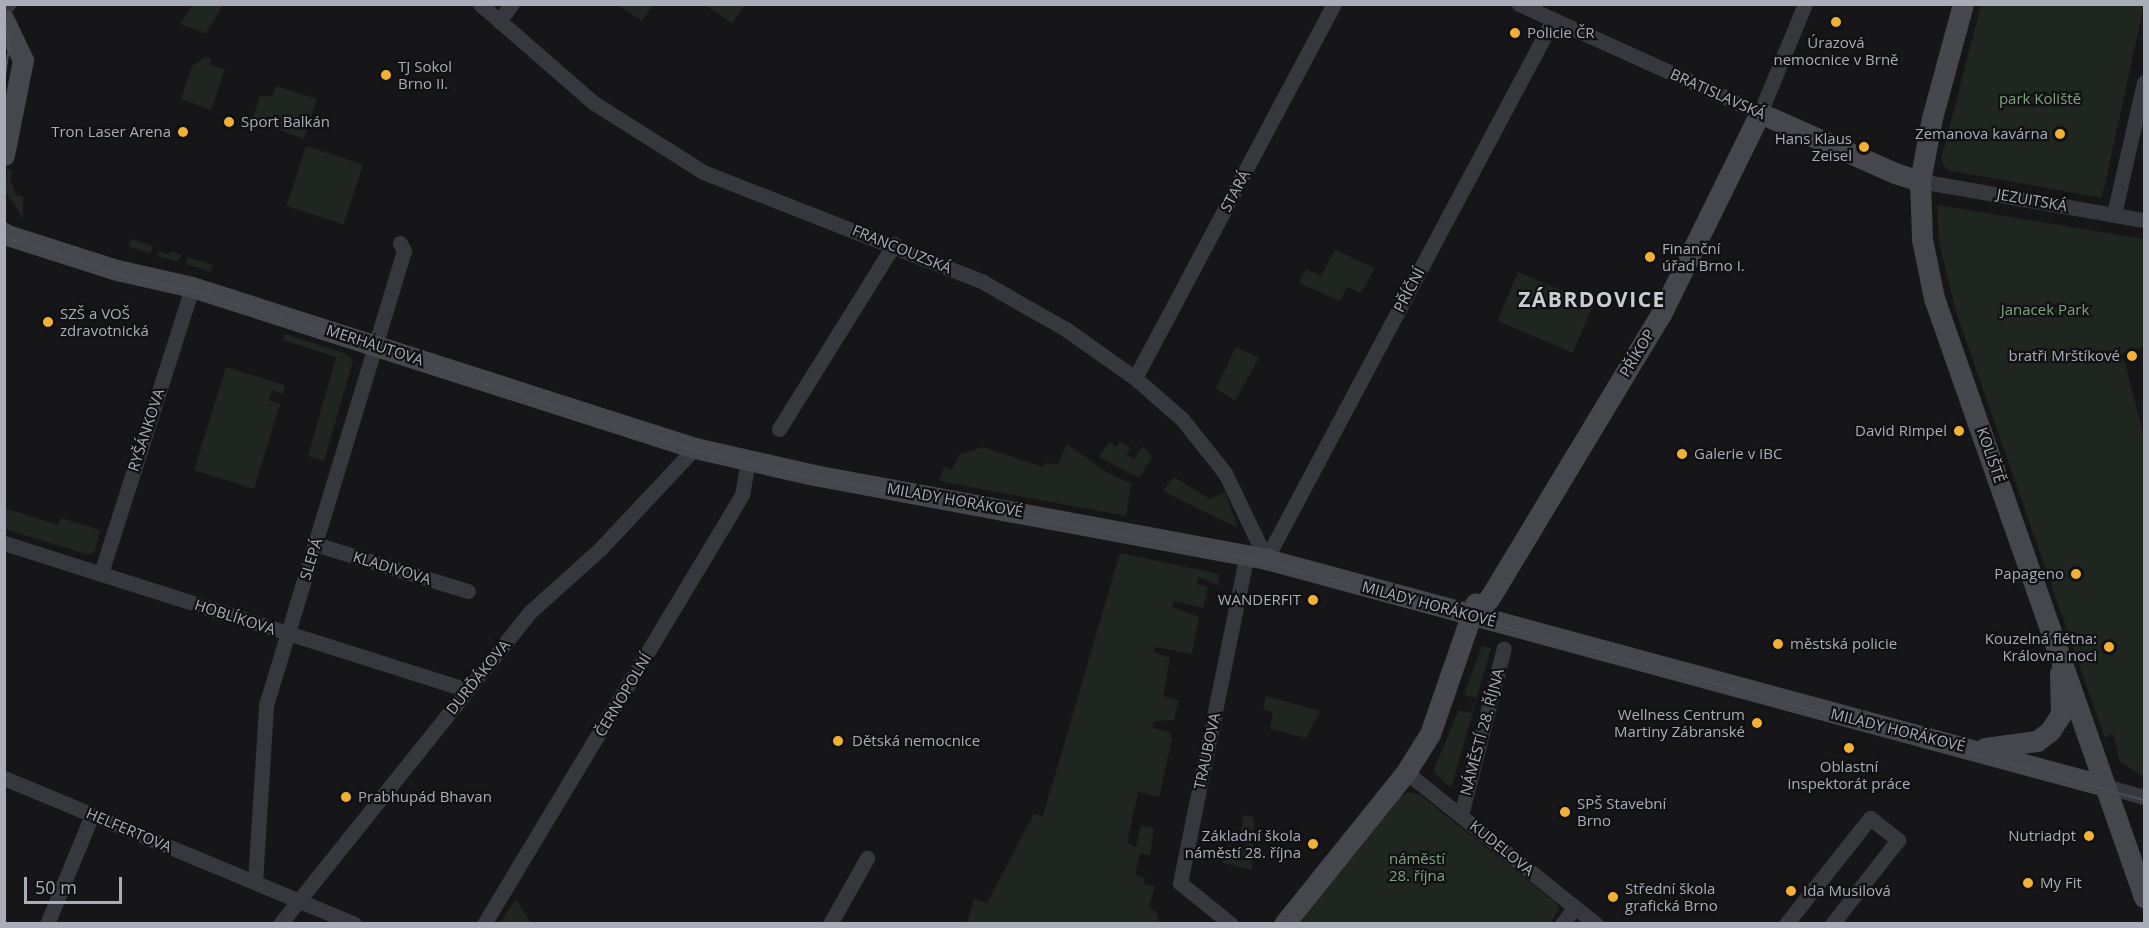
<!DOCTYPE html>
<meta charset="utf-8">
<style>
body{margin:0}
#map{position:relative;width:2149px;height:928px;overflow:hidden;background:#161618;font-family:"Open Sans",sans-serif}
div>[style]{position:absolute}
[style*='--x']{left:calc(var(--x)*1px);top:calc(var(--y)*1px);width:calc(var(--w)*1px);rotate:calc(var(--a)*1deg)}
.green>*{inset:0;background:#1e261f;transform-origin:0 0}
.street>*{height:15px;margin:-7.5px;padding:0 7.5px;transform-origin:7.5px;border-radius:7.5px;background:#37383d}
.secondary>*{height:21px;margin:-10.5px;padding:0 10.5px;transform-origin:10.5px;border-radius:10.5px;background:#45474d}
.tram>*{height:1.5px;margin:-0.75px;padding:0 0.75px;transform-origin:0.75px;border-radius:0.75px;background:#4a4c52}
.dots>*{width:16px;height:16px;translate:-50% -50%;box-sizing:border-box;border:3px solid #111113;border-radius:50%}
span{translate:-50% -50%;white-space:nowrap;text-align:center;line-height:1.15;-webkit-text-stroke:4.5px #111113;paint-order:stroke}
.poi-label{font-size:15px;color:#a8adb8}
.left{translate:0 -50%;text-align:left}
.right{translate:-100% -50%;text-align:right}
.street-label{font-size:15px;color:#a8adb8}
.park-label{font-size:15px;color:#7fa381}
.district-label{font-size:21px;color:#c9ccd4;font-weight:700;letter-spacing:1.5px}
.frame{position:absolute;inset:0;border:6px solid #a8adb8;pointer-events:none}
.scale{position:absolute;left:24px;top:877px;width:98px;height:27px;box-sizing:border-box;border:3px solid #a8adb8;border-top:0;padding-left:8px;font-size:18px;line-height:21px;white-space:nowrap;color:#a8adb8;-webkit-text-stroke:4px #111113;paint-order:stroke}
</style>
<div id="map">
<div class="green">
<i style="clip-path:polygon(192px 5px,223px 5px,206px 33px,180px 24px)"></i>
<i style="clip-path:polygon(618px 5px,653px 4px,653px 5px,642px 21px)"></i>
<i style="clip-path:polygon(705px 5px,745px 5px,732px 23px)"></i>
<i style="clip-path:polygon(1981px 5px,2144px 5px,2102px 198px,1947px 170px,1941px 160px)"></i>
<i style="clip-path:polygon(205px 57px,211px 59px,209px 65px,225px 69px,211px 110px,181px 99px,192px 66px)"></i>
<i style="clip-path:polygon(276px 86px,317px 99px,304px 139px,252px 120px,260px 96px,272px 96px)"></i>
<i style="left:306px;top:146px;width:60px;height:63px;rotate:18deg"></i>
<i style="clip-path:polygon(7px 167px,13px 172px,10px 178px,16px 195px,23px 196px,23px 218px,6px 193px)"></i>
<i style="clip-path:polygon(1937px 205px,2144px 239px,2144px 346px,2119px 355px,2125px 363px,2144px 437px,2144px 777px,2120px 762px,2113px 734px,2104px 737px,2103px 733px,1956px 312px,1939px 243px)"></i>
<i style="left:131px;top:239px;width:23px;height:8px;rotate:18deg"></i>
<i style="clip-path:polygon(1335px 250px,1375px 268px,1361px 293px,1347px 287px,1340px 301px,1299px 283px,1306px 269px,1321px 276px)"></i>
<i style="clip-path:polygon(159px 251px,169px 255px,170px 251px,182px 255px,177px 261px,157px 256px)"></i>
<i style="left:188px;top:257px;width:26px;height:7px;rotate:18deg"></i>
<i style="left:1518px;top:272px;width:82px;height:53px;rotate:23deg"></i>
<i style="clip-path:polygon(285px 334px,347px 354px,353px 361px,324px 461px,308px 456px,336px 357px,283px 340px)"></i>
<i style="clip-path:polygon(1236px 347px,1259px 358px,1235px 401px,1216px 388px)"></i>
<i style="clip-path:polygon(226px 367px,285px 385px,283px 394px,272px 390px,269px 400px,280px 404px,254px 489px,194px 470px)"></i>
<i style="clip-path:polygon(1120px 441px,1131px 448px,1127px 455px,1134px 459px,1143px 446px,1152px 457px,1139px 478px,1099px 457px,1109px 442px,1117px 447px)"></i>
<i style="clip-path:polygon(1067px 444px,1108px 473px,1131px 484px,1126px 516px,939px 481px,944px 467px,952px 470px,959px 455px,983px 447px,1043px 467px,1045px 463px,1058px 464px)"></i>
<i style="clip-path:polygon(1174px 477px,1210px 499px,1225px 492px,1238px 528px,1163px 491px)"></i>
<i style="clip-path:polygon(5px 508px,58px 525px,61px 518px,100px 530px,95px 551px,89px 555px,5px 529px)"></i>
<i style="clip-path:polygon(1120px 553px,1219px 574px,1218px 585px,1198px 577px,1197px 584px,1208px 587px,1203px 608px,1174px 601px,1172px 607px,1199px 617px,1192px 654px,1155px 647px,1153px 652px,1170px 658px,1163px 696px,1179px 700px,1174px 720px,1154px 721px,1152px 728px,1170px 732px,1172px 739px,1159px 797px,1138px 792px,1127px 843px,1136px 847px,1141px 826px,1154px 828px,1150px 855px,1140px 853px,1135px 875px,1145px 878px,1144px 884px,1155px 886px,1149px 907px,1157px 913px,1159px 923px,967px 923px,974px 899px,987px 903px,1034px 814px,1043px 816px)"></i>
<i style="clip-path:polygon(1482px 646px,1491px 648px,1451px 788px,1436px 775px,1434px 769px,1459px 710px,1471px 713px,1476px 698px,1464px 695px)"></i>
<i style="clip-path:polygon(1266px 696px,1320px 711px,1306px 738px,1270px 729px,1273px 712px,1263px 709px)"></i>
<i style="clip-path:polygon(1408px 792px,1420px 795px,1555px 902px,1559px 909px,1551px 923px,1298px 924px,1397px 799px)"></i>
<i style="clip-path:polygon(1244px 815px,1254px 817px,1252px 870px,1222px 863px,1223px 856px,1235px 858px,1238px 847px,1246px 848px,1247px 842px,1239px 840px)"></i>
<i style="clip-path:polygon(514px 901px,517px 901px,531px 923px,500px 923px)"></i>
</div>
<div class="street">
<i style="--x:480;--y:4;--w:151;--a:41"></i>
<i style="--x:594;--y:103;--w:129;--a:32.3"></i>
<i style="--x:703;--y:172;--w:301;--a:21.4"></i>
<i style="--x:983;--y:282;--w:97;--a:29.7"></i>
<i style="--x:1067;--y:330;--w:83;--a:35.2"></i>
<i style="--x:1135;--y:378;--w:62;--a:41.1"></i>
<i style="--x:1182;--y:419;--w:69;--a:51.5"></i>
<i style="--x:1225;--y:473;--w:95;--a:64.5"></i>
<i style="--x:1519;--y:4;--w:265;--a:24.3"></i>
<i style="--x:1760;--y:113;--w:118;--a:-67.6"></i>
<i style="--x:4;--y:8;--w:6;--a:-45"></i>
<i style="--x:499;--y:21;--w:21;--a:-53"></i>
<i style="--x:1920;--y:181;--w:227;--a:9.9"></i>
<i style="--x:2114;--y:214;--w:135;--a:-77.2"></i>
<i style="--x:1135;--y:378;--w:424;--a:-62"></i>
<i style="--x:779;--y:429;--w:218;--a:-58.1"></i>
<i style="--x:4;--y:543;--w:486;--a:17.6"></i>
<i style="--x:315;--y:544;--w:160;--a:17.1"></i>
<i style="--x:1266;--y:559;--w:611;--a:-61.97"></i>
<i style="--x:101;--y:573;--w:300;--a:-72.3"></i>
<i style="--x:1406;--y:772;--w:243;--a:38.7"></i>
<i style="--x:4;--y:778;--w:379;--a:22.6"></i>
<i style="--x:2105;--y:786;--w:41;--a:15.8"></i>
<i style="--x:1461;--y:815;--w:172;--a:-75.6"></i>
<i style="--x:255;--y:882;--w:177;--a:-86.4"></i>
<i style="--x:266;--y:705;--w:475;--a:-73.1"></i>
<i style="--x:404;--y:251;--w:9;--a:-117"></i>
<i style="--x:47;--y:924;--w:118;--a:-67.6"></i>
<i style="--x:280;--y:924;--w:401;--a:-51.3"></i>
<i style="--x:531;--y:611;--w:93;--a:-41.9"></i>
<i style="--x:600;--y:549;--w:139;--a:-46.8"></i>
<i style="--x:484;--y:924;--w:501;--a:-58.98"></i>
<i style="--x:742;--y:495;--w:35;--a:-80"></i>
<i style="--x:830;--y:924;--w:76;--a:-60.7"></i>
<i style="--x:1231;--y:924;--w:65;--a:-141.2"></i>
<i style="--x:1180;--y:883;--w:335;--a:-78.5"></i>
<i style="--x:1562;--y:924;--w:21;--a:-53"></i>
<i style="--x:1786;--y:924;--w:135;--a:-51.6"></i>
<i style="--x:1870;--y:818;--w:36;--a:38"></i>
<i style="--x:1898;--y:840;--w:107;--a:128.2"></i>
</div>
<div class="secondary">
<i style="--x:1963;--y:4;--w:118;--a:105.2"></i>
<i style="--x:1932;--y:118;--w:64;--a:100.8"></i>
<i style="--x:1920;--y:181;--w:58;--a:88"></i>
<i style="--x:1922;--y:239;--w:60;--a:78.5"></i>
<i style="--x:1934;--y:298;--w:635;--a:70.68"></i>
<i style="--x:4;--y:20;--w:44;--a:64.6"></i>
<i style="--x:23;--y:60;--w:97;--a:101.3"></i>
<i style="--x:4;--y:234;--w:119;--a:17.7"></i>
<i style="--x:117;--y:270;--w:77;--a:12.8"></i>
<i style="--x:192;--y:287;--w:528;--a:17.75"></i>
<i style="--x:695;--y:448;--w:122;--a:12.8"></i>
<i style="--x:814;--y:475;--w:460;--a:10.5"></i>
<i style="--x:1266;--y:559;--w:869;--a:15.14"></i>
<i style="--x:1473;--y:616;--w:23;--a:-47"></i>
<i style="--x:1489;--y:599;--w:335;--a:-58.9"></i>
<i style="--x:1662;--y:312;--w:222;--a:-63.8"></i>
<i style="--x:1760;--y:113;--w:148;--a:24"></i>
<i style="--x:1895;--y:173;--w:26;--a:18"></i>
<i style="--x:1985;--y:748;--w:52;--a:-7.7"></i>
<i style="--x:2037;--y:741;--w:16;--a:-38"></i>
<i style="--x:2050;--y:731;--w:20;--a:-57"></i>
<i style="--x:2061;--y:714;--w:41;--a:-91.4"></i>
<i style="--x:1284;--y:924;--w:195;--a:-51.2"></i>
<i style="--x:1406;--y:772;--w:45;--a:-57.7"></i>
<i style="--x:1430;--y:734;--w:138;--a:-70.9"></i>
</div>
<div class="tram">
<i style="--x:4;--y:11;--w:34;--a:80"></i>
<i style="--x:10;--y:44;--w:43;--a:97.9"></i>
<i style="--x:4;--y:222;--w:27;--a:33"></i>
<i style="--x:4;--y:237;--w:119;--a:18.1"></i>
<i style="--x:117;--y:274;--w:86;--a:12.7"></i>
<i style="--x:201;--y:293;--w:509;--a:17.72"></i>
<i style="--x:686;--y:448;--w:97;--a:13.7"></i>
<i style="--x:780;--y:471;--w:493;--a:10.6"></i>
<i style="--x:1265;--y:562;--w:911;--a:15.15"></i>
</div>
<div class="dots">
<i style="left:1836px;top:22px;background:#f2b134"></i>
<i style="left:1515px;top:33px;background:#f2b134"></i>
<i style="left:386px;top:75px;background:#f2b134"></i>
<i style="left:229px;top:122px;background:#f2b134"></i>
<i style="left:183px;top:132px;background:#f2b134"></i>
<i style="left:2060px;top:134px;background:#f2b134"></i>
<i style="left:1864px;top:147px;background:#f2b134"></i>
<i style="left:1650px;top:257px;background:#f2b134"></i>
<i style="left:48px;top:322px;background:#f2b134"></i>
<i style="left:2132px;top:356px;background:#f2b134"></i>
<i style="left:1959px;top:431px;background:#f2b134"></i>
<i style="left:1682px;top:454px;background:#f2b134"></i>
<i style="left:2076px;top:574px;background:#f2b134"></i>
<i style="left:1313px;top:600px;background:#f2b134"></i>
<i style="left:1778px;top:644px;background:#f2b134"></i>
<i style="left:2109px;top:647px;background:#f2b134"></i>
<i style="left:1757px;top:723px;background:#f2b134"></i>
<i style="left:838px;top:741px;background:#f2b134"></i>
<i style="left:1849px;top:748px;background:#f2b134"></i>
<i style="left:346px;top:797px;background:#f2b134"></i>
<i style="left:1565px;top:812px;background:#f2b134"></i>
<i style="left:2089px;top:836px;background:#f2b134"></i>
<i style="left:1313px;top:844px;background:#f2b134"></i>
<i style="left:2028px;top:883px;background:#f2b134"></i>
<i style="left:1791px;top:891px;background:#f2b134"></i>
<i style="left:1613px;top:897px;background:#f2b134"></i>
</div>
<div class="poi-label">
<span class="left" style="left:1527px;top:33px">Policie ČR</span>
<span style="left:1836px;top:51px">Úrazová<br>nemocnice v Brně</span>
<span class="left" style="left:398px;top:75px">TJ Sokol<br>Brno II.</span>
<span class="left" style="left:241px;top:122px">Sport Balkán</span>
<span class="right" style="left:171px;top:132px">Tron Laser Arena</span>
<span class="right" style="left:2048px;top:134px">Zemanova kavárna</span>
<span class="right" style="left:1852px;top:147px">Hans Klaus<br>Zeisel</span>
<span class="left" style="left:1662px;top:257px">Finanční<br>úřad Brno I.</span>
<span class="left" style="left:60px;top:322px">SZŠ a VOŠ<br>zdravotnická</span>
<span class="right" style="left:2120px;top:356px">bratři Mrštíkové</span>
<span class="right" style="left:1947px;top:431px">David Rimpel</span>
<span class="left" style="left:1694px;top:454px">Galerie v IBC</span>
<span class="right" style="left:2064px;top:574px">Papageno</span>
<span class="right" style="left:1301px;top:600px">WANDERFIT</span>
<span class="right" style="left:2097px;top:647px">Kouzelná flétna:<br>Královna noci</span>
<span class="left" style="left:1790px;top:644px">městská policie</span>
<span class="right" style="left:1745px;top:723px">Wellness Centrum<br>Martiny Zábranské</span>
<span class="left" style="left:852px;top:741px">Dětská nemocnice</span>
<span style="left:1849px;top:775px">Oblastní<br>inspektorát práce</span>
<span class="left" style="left:358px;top:797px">Prabhupád Bhavan</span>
<span class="left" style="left:1577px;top:812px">SPŠ Stavební<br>Brno</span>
<span class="right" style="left:1301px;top:844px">Základní škola<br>náměstí 28. října</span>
<span class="right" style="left:2076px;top:836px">Nutriadpt</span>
<span class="left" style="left:2040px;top:883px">My Fit</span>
<span class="left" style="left:1625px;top:897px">Střední škola<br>grafická Brno</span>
<span class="left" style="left:1803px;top:891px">Ida Musilová</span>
</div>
<div class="street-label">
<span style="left:1718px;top:94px;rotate:24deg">BRATISLAVSKÁ</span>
<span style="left:1235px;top:191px;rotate:-62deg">STARÁ</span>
<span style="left:2032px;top:200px;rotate:10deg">JEZUITSKÁ</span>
<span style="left:902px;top:249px;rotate:22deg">FRANCOUZSKÁ</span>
<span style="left:1409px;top:290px;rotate:-62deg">PŘÍČNÍ</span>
<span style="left:375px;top:345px;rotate:18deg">MERHAUTOVA</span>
<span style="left:1637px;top:353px;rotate:-59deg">PŘÍKOP</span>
<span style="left:146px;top:430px;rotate:-72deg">RYŠÁNKOVA</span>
<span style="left:1991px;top:455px;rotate:71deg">KOLIŠTĚ</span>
<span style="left:955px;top:500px;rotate:10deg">MILADY HORÁKOVÉ</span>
<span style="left:311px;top:559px;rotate:-73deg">SLEPÁ</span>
<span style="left:392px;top:568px;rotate:17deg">KLADIVOVA</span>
<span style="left:1429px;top:604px;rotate:15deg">MILADY HORÁKOVÉ</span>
<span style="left:235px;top:617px;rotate:18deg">HOBLÍKOVA</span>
<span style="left:478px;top:677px;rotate:-51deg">DURĎÁKOVA</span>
<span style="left:623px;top:695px;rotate:-59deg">ČERNOPOLNÍ</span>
<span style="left:1898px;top:730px;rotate:14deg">MILADY HORÁKOVÉ</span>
<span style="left:1482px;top:732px;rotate:-75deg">NÁMĚSTÍ 28. ŘÍJNA</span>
<span style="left:1207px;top:751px;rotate:-78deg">TRAUBOVA</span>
<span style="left:129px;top:830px;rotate:23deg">HELFERTOVA</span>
<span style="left:1502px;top:848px;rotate:39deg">KUDELOVA</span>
</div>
<div class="park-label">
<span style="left:2040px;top:99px">park Koliště</span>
<span style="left:2045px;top:310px">Janacek Park</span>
<span style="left:1417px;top:867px">náměstí<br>28. října</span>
</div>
<div class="district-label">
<span style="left:1592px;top:299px">ZÁBRDOVICE</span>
</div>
<div class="frame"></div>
<div class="scale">50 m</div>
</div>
